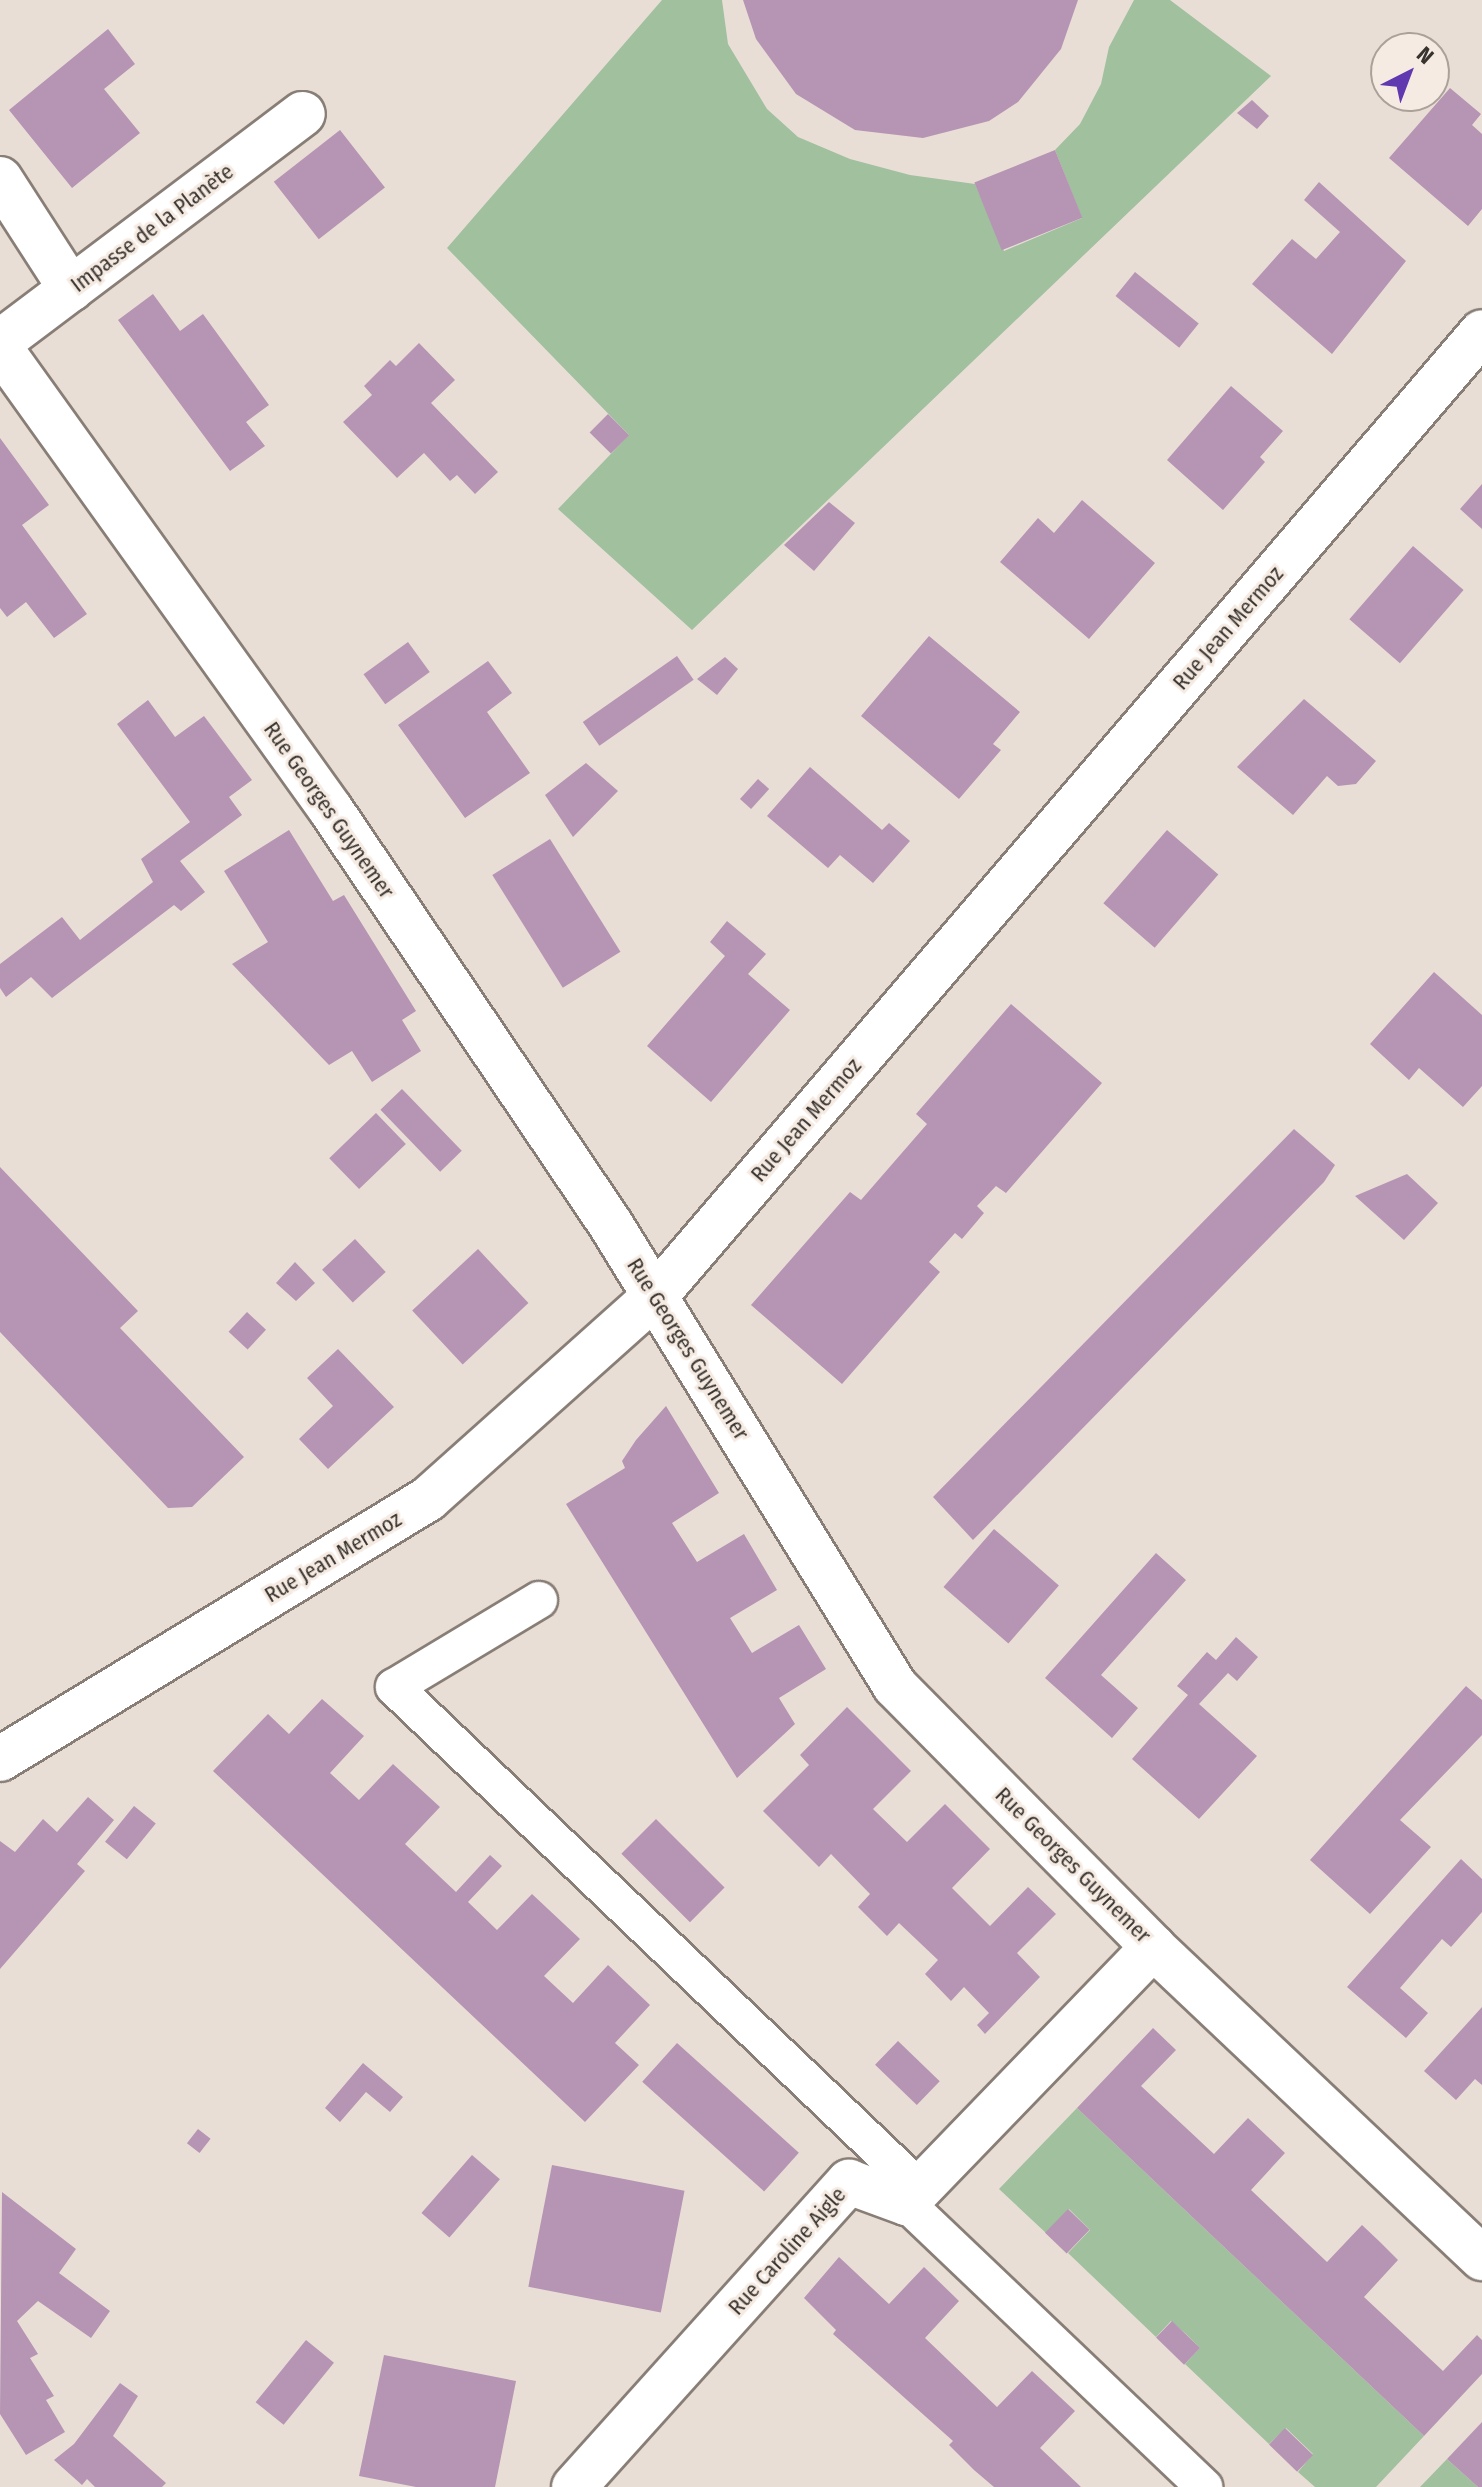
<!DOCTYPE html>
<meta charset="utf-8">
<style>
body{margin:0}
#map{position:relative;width:1482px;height:2487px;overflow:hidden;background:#e9ded5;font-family:"Fira Sans Condensed",sans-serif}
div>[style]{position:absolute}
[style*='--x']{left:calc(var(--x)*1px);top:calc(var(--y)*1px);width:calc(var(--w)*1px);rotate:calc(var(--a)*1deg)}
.green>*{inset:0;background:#a0c09e}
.building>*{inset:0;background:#b694b4;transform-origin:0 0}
.roads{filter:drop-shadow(2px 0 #887e76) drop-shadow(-2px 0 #887e76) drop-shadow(0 2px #887e76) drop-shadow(0 -2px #887e76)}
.service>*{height:36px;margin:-18px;padding:0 18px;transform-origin:18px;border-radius:18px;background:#fff}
.minor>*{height:44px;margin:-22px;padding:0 22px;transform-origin:22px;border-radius:22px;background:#fff}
.secondary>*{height:44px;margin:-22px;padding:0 22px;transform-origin:22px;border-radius:22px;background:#fff}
span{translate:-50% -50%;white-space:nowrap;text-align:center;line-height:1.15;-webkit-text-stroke:6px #f6ebe2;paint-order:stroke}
.street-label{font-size:22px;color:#37332f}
.north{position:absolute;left:1370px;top:32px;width:80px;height:80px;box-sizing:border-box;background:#f6ebe2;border:2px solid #aaa19a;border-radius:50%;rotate:42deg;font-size:22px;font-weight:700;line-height:32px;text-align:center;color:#37332f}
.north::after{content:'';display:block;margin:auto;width:28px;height:36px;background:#6038b0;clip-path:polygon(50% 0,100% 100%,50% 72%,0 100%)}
</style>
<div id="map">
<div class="green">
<i style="clip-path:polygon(662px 0,722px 0,728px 44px,767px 109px,798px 137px,850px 159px,910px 175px,975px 184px,1004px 251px,1082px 218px,1055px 150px,1080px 124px,1101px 84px,1109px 47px,1134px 0,1170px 0,1271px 76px,692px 630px,558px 509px,629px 435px,447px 248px)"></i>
<i style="clip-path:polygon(1077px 2108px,1424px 2436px,1376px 2487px,1315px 2487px,1298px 2472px,1313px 2454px,1286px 2428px,1269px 2444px,1185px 2364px,1200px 2348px,1186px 2334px,1171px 2321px,1156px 2337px,1068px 2253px,1090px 2230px,1069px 2209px,1046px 2233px,999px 2189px)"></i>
<i style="clip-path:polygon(1447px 2459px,1478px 2487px,1420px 2487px)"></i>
</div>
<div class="building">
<i style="clip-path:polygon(743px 0,1078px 0,1061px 49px,1018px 102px,989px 121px,923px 138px,855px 130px,796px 94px,756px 39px)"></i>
<i style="clip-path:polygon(108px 29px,135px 64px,104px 89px,140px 133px,72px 188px,9px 110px)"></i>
<i style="clip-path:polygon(1450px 88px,1481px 114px,1472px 125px,1482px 134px,1482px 209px,1468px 226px,1389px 158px)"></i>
<i style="clip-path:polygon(1252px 100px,1269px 116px,1257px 129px,1237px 113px)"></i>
<i style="left:340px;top:130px;width:73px;height:84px;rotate:52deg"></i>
<i style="left:1055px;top:150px;width:73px;height:87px;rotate:68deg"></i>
<i style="clip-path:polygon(1319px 182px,1406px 261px,1332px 354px,1252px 284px,1292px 239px,1316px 259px,1340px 232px,1304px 200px)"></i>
<i style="left:1135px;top:272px;width:82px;height:31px;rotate:39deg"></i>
<i style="clip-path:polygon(153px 294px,180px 331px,203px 314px,269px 405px,246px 422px,265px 446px,230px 471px,118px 320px)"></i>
<i style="clip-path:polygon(419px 343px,455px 380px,431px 403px,498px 472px,475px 494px,457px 475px,450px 481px,424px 453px,397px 478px,343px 422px,372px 395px,364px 386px,390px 360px,396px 366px)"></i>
<i style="clip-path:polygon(1231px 386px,1283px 431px,1260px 457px,1265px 462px,1223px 510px,1167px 460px)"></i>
<i style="left:608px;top:414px;width:30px;height:26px;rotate:45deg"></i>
<i style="clip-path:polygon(0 438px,49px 505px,22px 525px,87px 614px,54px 638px,26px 602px,7px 617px,0 608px)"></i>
<i style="clip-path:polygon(1482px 484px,1482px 529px,1460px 509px)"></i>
<i style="clip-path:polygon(1082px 500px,1155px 563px,1089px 639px,1000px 562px,1038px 518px,1054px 533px)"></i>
<i style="clip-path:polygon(829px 502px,855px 523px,814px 571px,784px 545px)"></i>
<i style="left:1413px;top:546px;width:67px;height:97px;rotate:41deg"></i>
<i style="clip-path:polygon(929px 636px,1020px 712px,993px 744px,1001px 750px,959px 799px,861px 716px)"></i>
<i style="left:408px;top:642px;width:37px;height:55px;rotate:54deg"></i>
<i style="left:677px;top:656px;width:29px;height:115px;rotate:55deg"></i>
<i style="clip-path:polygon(725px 657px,738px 669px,717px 695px,697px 679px)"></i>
<i style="clip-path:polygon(488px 661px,512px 693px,487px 712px,530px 773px,465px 818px,398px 725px)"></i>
<i style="clip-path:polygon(1304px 699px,1376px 761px,1356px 784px,1338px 786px,1327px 776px,1293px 815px,1237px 767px)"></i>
<i style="clip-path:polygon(148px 700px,175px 737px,204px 716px,252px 780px,229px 797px,242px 815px,180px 861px,205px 892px,181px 911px,174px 905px,52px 998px,31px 977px,6px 997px,0 988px,0 964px,62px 917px,80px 940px,153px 882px,141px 859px,190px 822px,117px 724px)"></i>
<i style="clip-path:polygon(586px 763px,618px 791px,573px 837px,545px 795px)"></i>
<i style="clip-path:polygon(810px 767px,882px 830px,889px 823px,910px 841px,873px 883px,840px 855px,828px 868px,767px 816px)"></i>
<i style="left:758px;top:779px;width:15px;height:27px;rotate:42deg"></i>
<i style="clip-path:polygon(289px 830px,333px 901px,344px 895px,416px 1011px,402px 1020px,421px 1051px,372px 1082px,352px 1051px,329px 1065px,232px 964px,268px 942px,224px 871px)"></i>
<i style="left:1167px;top:830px;width:68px;height:97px;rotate:41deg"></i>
<i style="left:550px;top:839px;width:133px;height:68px;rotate:58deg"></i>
<i style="clip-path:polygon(727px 921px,766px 954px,748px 974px,790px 1010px,711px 1102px,647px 1046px,725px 956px,710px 942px)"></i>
<i style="clip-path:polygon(1434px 972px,1482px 1015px,1482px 1086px,1463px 1107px,1419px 1068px,1409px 1080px,1370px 1044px)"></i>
<i style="clip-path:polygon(1011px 1004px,1102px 1083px,1006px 1193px,996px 1186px,977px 1206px,984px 1213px,962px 1239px,955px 1233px,929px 1262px,940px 1272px,842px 1384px,751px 1305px,850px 1192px,861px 1200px,927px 1124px,916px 1114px)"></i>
<i style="left:402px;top:1089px;width:86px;height:30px;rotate:46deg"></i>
<i style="left:376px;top:1113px;width:43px;height:65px;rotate:46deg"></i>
<i style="clip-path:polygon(1294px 1129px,1335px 1165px,1324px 1182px,973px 1540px,933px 1497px)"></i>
<i style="clip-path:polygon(0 1167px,138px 1311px,120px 1328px,244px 1457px,192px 1507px,168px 1508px,0 1332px)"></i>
<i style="clip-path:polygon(1407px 1174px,1438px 1203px,1404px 1240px,1355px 1196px)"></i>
<i style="left:355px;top:1239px;width:45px;height:45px;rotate:47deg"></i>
<i style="left:478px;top:1249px;width:74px;height:90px;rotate:47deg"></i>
<i style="clip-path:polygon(295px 1262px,315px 1283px,296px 1301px,276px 1283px)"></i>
<i style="left:247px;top:1312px;width:26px;height:27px;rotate:43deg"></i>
<i style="clip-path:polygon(338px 1349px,394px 1407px,328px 1469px,299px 1439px,333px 1406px,307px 1378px)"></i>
<i style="clip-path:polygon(666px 1406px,719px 1493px,672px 1523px,697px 1562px,744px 1534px,777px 1590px,730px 1618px,752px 1653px,799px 1625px,826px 1669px,779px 1698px,795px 1724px,737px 1778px,566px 1504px,625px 1468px,622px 1461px,636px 1440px)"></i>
<i style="left:994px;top:1529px;width:86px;height:77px;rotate:41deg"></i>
<i style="clip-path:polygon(1156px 1553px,1186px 1580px,1101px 1675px,1138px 1708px,1112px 1738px,1045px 1678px)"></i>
<i style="clip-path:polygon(1236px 1637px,1258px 1657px,1237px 1681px,1228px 1673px,1199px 1704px,1257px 1756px,1199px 1819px,1132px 1759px,1188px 1695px,1177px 1686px,1207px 1652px,1216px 1660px)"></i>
<i style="clip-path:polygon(1466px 1686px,1482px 1700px,1482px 1735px,1400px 1820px,1431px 1847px,1370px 1914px,1310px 1860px)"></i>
<i style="clip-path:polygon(322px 1699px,364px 1736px,330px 1773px,359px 1800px,393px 1764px,440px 1807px,405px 1844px,456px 1892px,490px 1855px,502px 1866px,468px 1902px,497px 1930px,532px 1894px,580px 1939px,544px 1976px,573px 2003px,608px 1965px,650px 2005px,615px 2043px,639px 2065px,585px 2122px,213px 1771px,268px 1714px,289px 1734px)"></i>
<i style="clip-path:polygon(847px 1707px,911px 1771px,873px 1809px,907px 1842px,945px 1804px,990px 1849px,952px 1888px,990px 1926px,1028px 1887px,1056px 1914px,1017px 1953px,1040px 1977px,985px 2034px,977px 2025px,989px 2013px,964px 1987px,951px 2001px,925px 1974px,938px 1960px,899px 1923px,887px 1936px,858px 1907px,870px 1894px,831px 1854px,819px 1867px,763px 1811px,809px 1765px,800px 1755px)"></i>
<i style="clip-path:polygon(88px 1797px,114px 1820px,77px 1864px,85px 1871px,0 1969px,0 1841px,15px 1852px,43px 1819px,57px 1832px)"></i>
<i style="left:134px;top:1806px;width:28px;height:46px;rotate:39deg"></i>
<i style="left:656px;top:1819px;width:97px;height:49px;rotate:45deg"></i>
<i style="clip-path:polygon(1461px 1859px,1482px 1879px,1482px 1912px,1451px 1947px,1442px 1939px,1400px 1988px,1428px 2013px,1406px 2038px,1347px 1987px)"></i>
<i style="clip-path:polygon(1482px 2007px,1482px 2085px,1475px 2079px,1456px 2100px,1424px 2071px)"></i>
<i style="clip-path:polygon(1153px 2028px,1176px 2050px,1141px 2086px,1214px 2154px,1248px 2118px,1285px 2153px,1251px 2190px,1327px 2262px,1362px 2225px,1380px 2242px,1398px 2260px,1364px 2297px,1443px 2371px,1477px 2335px,1482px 2340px,1482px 2374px,1424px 2436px,1077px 2108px)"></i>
<i style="left:898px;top:2041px;width:58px;height:33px;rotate:44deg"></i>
<i style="left:677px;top:2043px;width:164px;height:52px;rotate:42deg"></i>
<i style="clip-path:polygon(363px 2063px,403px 2097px,390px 2112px,366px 2092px,340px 2122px,325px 2108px)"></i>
<i style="left:198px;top:2129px;width:16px;height:18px;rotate:38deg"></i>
<i style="left:472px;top:2155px;width:37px;height:77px;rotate:41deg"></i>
<i style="left:552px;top:2165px;width:135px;height:124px;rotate:11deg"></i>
<i style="clip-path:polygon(2px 2192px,76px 2249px,59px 2273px,110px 2311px,91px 2338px,38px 2301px,17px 2321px,38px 2354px,30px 2358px,54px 2396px,46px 2400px,65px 2432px,26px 2455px,0 2414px)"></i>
<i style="left:1068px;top:2209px;width:30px;height:33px;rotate:44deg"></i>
<i style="clip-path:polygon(839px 2257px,889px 2304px,924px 2267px,959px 2301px,925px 2338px,997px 2407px,1032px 2371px,1075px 2411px,1040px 2448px,1081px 2487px,994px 2487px,974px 2470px,949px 2445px,953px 2441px,833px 2334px,836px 2330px,804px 2298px)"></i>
<i style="left:1172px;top:2321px;width:39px;height:23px;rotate:44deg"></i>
<i style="left:306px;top:2340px;width:36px;height:80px;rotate:39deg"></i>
<i style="clip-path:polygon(384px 2355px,516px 2381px,495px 2487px,416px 2487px,359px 2476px)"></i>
<i style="clip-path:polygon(120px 2383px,138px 2396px,113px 2436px,166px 2483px,162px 2487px,95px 2487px,87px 2479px,82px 2485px,54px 2460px,74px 2444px)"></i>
<i style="clip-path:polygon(1482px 2422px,1482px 2487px,1478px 2487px,1447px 2459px)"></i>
<i style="left:1285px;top:2428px;width:39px;height:23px;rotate:44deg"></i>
</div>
<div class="roads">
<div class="service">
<i style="--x:539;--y:1600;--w:169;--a:149"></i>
<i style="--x:394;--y:1687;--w:727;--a:43.66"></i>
<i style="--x:906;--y:2203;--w:412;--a:43.6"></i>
</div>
<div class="minor">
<i style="--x:0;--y:179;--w:131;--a:57.2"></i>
<i style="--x:0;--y:342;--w:379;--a:-37"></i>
<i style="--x:0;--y:348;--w:568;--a:54.38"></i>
<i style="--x:331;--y:810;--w:501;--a:55.99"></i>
<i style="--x:611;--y:1225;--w:541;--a:58.36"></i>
<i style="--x:895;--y:1686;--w:367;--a:45.3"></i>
<i style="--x:1153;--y:1947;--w:453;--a:43.4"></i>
<i style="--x:574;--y:2487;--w:411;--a:-48"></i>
<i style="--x:849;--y:2182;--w:61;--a:20.2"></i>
<i style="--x:906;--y:2203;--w:356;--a:-46"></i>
</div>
<div class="secondary">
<i style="--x:0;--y:1759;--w:501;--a:-31.28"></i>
<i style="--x:428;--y:1499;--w:307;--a:-41.8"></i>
<i style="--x:657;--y:1294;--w:1267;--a:-49.38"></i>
</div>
</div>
<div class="street-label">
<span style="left:152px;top:228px;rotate:-37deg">Impasse de la Planète</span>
<span style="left:1228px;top:628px;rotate:-49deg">Rue Jean Mermoz</span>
<span style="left:329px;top:810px;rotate:55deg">Rue Georges Guynemer</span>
<span style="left:806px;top:1120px;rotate:-49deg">Rue Jean Mermoz</span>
<span style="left:688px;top:1349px;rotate:58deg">Rue Georges Guynemer</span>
<span style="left:333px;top:1557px;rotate:-31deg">Rue Jean Mermoz</span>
<span style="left:1073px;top:1865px;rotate:45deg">Rue Georges Guynemer</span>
<span style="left:787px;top:2251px;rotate:-48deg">Rue Caroline Aigle</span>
</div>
<div class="north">N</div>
</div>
